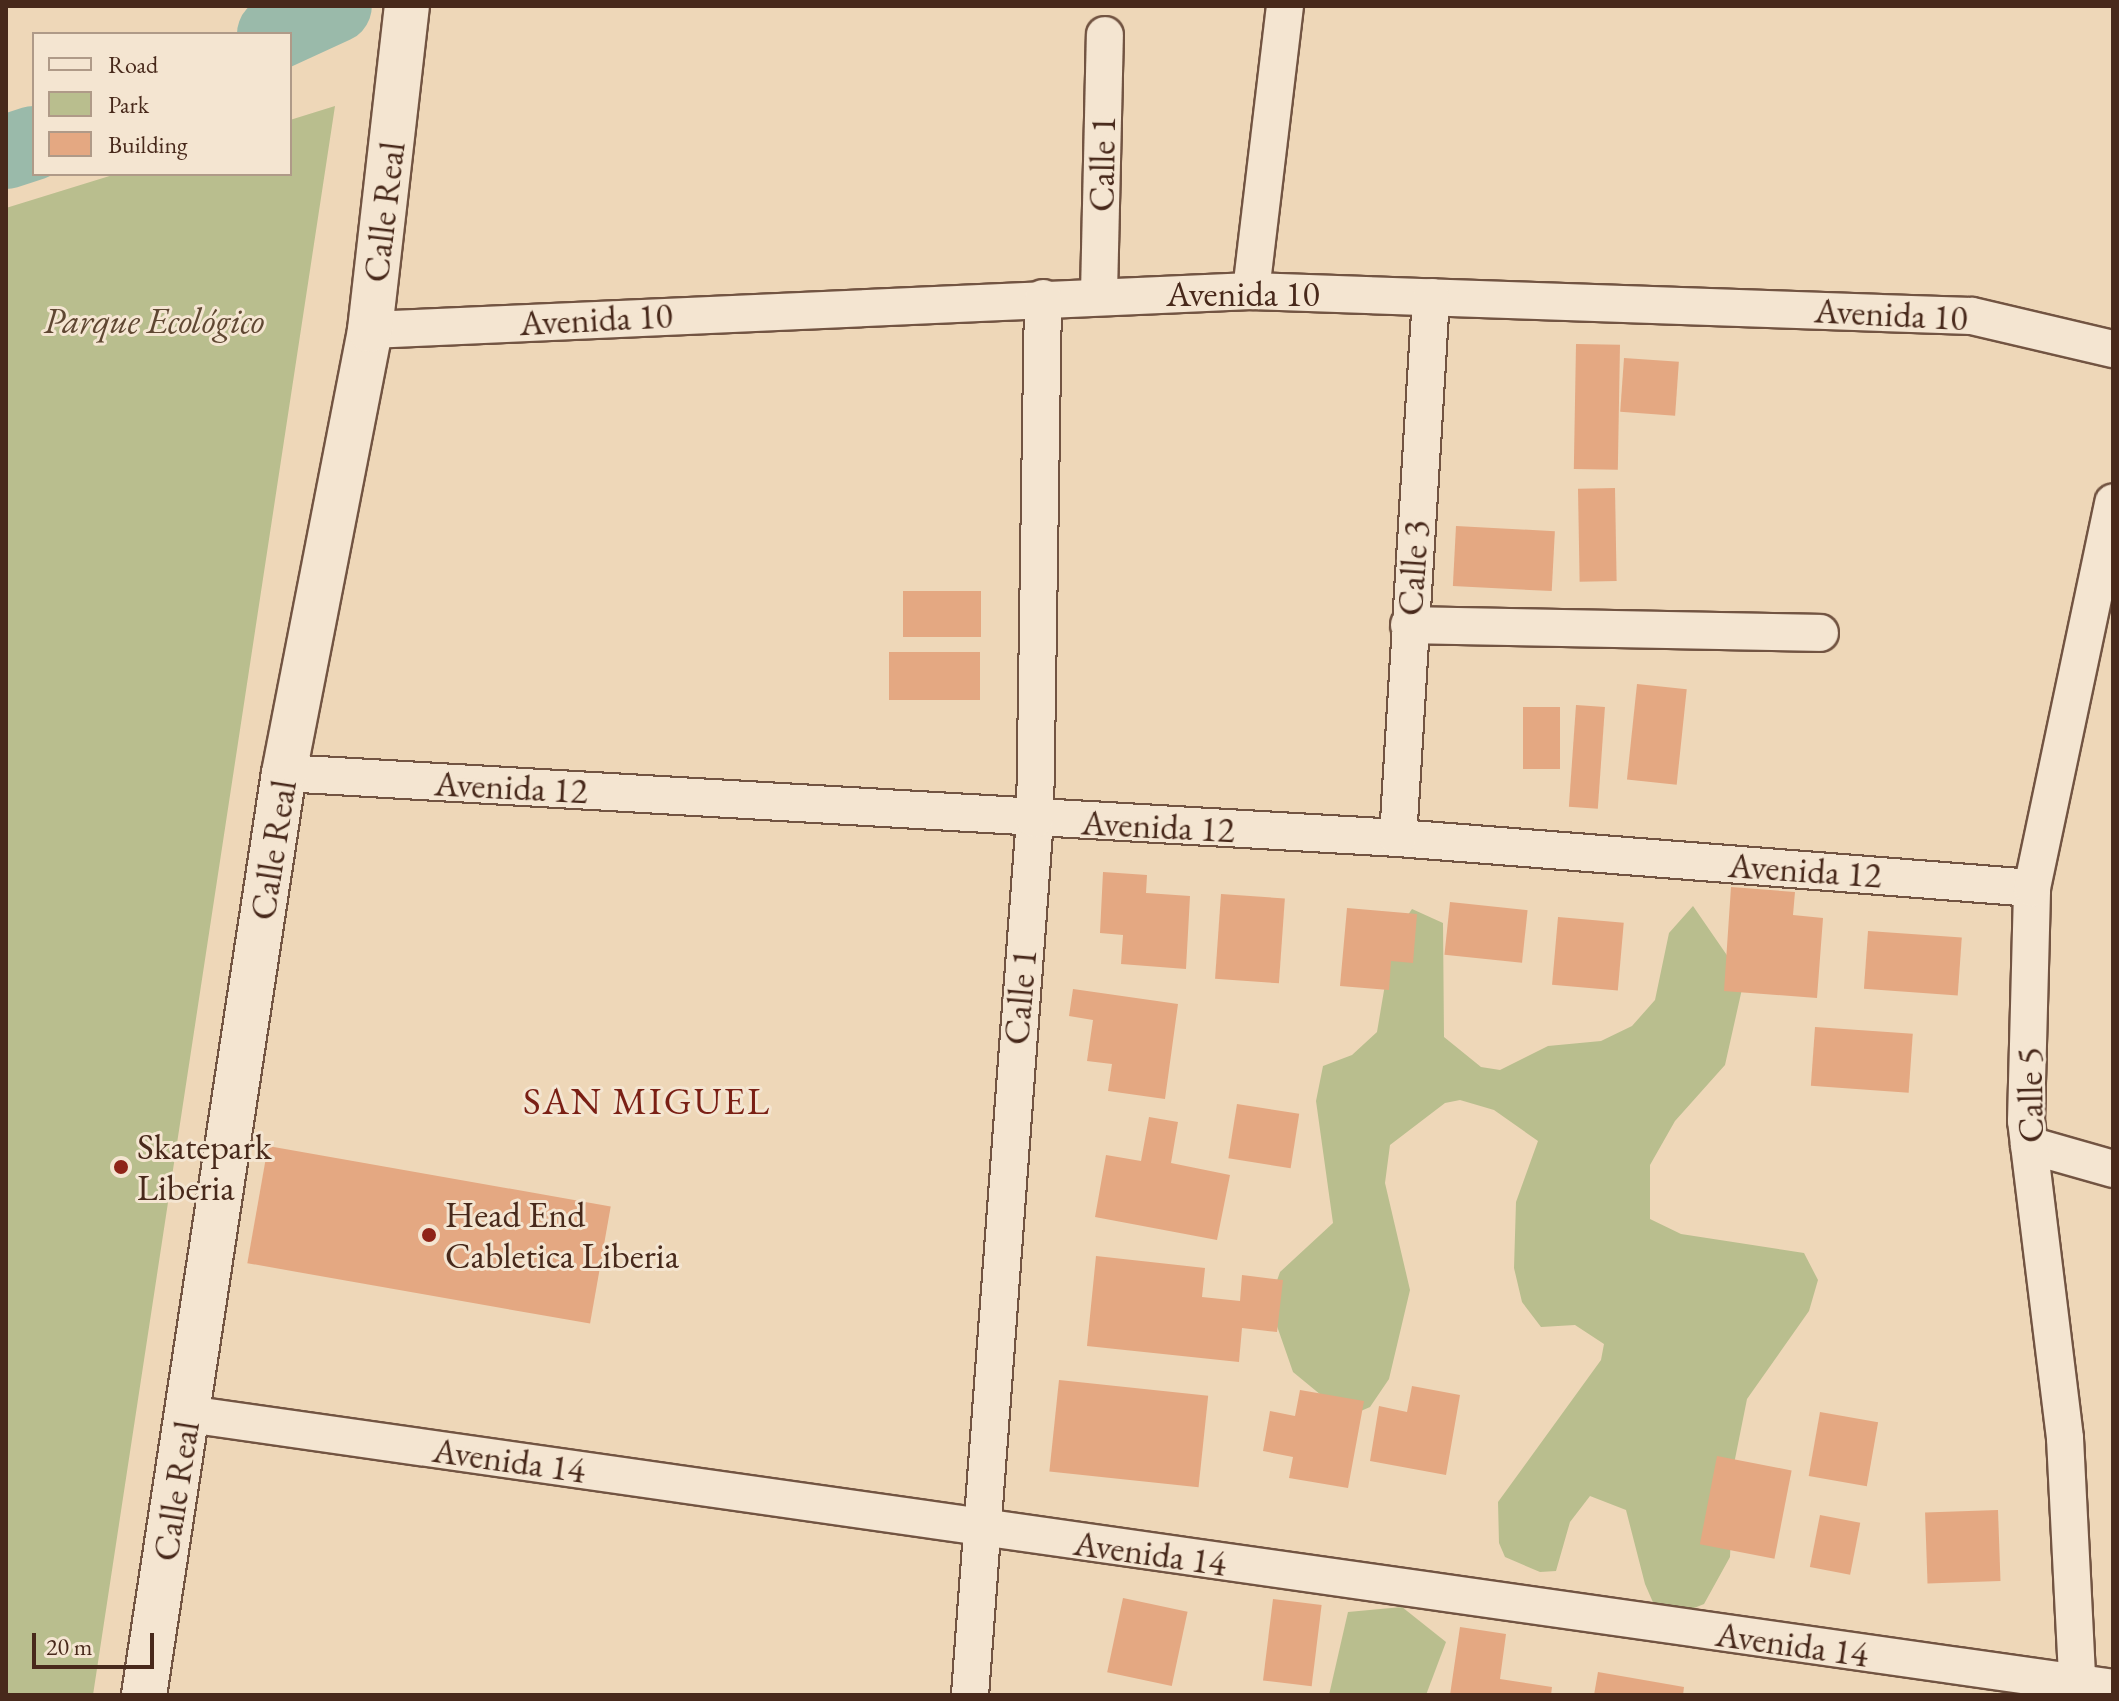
<!DOCTYPE html>
<meta charset="utf-8">
<style>
body{margin:0}
#map{position:relative;width:2119px;height:1701px;overflow:hidden;background:#eed7b8;font-family:"EB Garamond",serif}
div>[style]{position:absolute}
[style*='--x']{left:calc(var(--x)*1px);top:calc(var(--y)*1px);width:calc(var(--w)*1px);rotate:calc(var(--a)*1deg)}
.green>*{inset:0;background:#b9be8e}
.river>*{height:74px;margin:-37px;padding:0 37px;transform-origin:37px;border-radius:37px;background:#9abaaa}
.building>*{inset:0;background:#e4a882;transform-origin:0 0}
.roads{filter:drop-shadow(2px 0 #725442) drop-shadow(-2px 0 #725442) drop-shadow(0 2px #725442) drop-shadow(0 -2px #725442)}
.minor>*{height:36px;margin:-18px;padding:0 18px;transform-origin:18px;border-radius:18px;background:#f4e5d1}
.tertiary>*{height:44px;margin:-22px;padding:0 22px;transform-origin:22px;border-radius:22px;background:#f4e5d1}
.dots>*{width:22px;height:22px;translate:-50% -50%;box-sizing:border-box;border:4px solid #f4e5d1;border-radius:50%}
span{translate:-50% -50%;white-space:nowrap;text-align:center;line-height:1.15;-webkit-text-stroke:6px #f4e5d1;paint-order:stroke}
.street-label{font-size:36px;color:#48291b}
.park-label{font-size:36px;color:#5f4732;font-style:italic}
.poi-label{font-size:36px;color:#48291b}
.left{translate:0 -50%;text-align:left}
.neighbourhood-label{font-size:38px;color:#7a1f14;letter-spacing:2px}
.frame{position:absolute;inset:0;border:8px solid #48291b;pointer-events:none}
.legend{position:absolute;left:32px;top:32px;width:260px;height:144px;box-sizing:border-box;background:#f4e5d1;border:2px solid #af9a88;margin:0;padding:10px 14px;list-style:none;font-size:24px;color:#48291b}
.legend li{display:flex;align-items:center;gap:16px;height:40px}
.legend b{width:40px;border:2px solid #af9a88}
.scale{position:absolute;left:32px;top:1633px;width:122px;height:36px;box-sizing:border-box;border:4px solid #48291b;border-top:0;padding-left:10px;font-size:24px;line-height:28px;white-space:nowrap;color:#48291b;-webkit-text-stroke:6px #f4e5d1;paint-order:stroke}
</style>
<div id="map">
<div class="green">
<i style="clip-path:polygon(335px 106px,93px 1695px,6px 1695px,6px 208px,116px 174px,290px 174px,290px 120px)"></i>
<i style="clip-path:polygon(1693px 906px,1744px 980px,1725px 1065px,1675px 1121px,1650px 1165px,1650px 1219px,1681px 1234px,1804px 1253px,1818px 1280px,1809px 1311px,1747px 1399px,1734px 1464px,1730px 1557px,1704px 1604px,1672px 1617px,1655px 1607px,1645px 1584px,1626px 1510px,1590px 1496px,1570px 1522px,1556px 1571px,1540px 1572px,1505px 1557px,1499px 1543px,1498px 1502px,1601px 1360px,1604px 1344px,1575px 1325px,1541px 1327px,1522px 1302px,1514px 1268px,1516px 1202px,1538px 1141px,1494px 1110px,1460px 1100px,1445px 1103px,1390px 1145px,1385px 1183px,1410px 1290px,1389px 1379px,1370px 1407px,1354px 1414px,1338px 1409px,1293px 1372px,1269px 1303px,1280px 1272px,1333px 1223px,1316px 1101px,1323px 1066px,1352px 1055px,1377px 1032px,1393px 937px,1412px 909px,1443px 923px,1444px 1037px,1481px 1067px,1500px 1070px,1548px 1046px,1601px 1041px,1632px 1026px,1655px 1000px,1669px 933px)"></i>
<i style="clip-path:polygon(1402px 1607px,1446px 1642px,1426px 1695px,1329px 1695px,1348px 1612px)"></i>
</div>
<div class="river">
<i style="--x:274;--y:34;--w:67;--a:-24.7"></i>
<i style="--x:6;--y:152;--w:29;--a:-18"></i>
</div>
<div class="building">
<i style="left:1576px;top:344px;width:44px;height:125px;rotate:1deg"></i>
<i style="left:1624px;top:358px;width:55px;height:54px;rotate:4deg"></i>
<i style="left:1615px;top:488px;width:93px;height:37px;rotate:89deg"></i>
<i style="left:1456px;top:526px;width:99px;height:60px;rotate:3deg"></i>
<i style="left:981px;top:591px;width:46px;height:78px;rotate:90deg"></i>
<i style="left:980px;top:652px;width:48px;height:91px;rotate:90deg"></i>
<i style="left:1637px;top:684px;width:50px;height:96px;rotate:6deg"></i>
<i style="left:1576px;top:705px;width:29px;height:102px;rotate:4deg"></i>
<i style="left:1523px;top:707px;width:37px;height:62px"></i>
<i style="clip-path:polygon(1103px 872px,1147px 875px,1146px 893px,1190px 896px,1186px 969px,1121px 964px,1123px 935px,1100px 933px)"></i>
<i style="clip-path:polygon(1731px 887px,1795px 892px,1793px 915px,1823px 918px,1817px 998px,1724px 991px)"></i>
<i style="left:1221px;top:894px;width:64px;height:85px;rotate:4deg"></i>
<i style="left:1450px;top:902px;width:78px;height:53px;rotate:6deg"></i>
<i style="clip-path:polygon(1347px 908px,1417px 914px,1413px 963px,1391px 961px,1389px 990px,1340px 986px)"></i>
<i style="left:1558px;top:917px;width:66px;height:68px;rotate:5deg"></i>
<i style="left:1868px;top:931px;width:94px;height:58px;rotate:4deg"></i>
<i style="clip-path:polygon(1073px 989px,1178px 1004px,1165px 1099px,1108px 1091px,1112px 1064px,1087px 1061px,1093px 1020px,1069px 1016px)"></i>
<i style="left:1815px;top:1027px;width:98px;height:59px;rotate:4deg"></i>
<i style="left:1237px;top:1104px;width:63px;height:55px;rotate:9deg"></i>
<i style="clip-path:polygon(1149px 1117px,1178px 1122px,1171px 1163px,1230px 1175px,1217px 1240px,1095px 1217px,1106px 1155px,1141px 1161px)"></i>
<i style="left:268px;top:1146px;width:348px;height:119px;rotate:10deg"></i>
<i style="clip-path:polygon(1096px 1256px,1205px 1268px,1202px 1297px,1240px 1301px,1242px 1275px,1283px 1280px,1277px 1332px,1242px 1328px,1239px 1362px,1087px 1346px)"></i>
<i style="left:1059px;top:1380px;width:150px;height:92px;rotate:6deg"></i>
<i style="clip-path:polygon(1412px 1386px,1460px 1395px,1446px 1475px,1370px 1461px,1379px 1406px,1407px 1412px)"></i>
<i style="clip-path:polygon(1300px 1390px,1364px 1401px,1348px 1488px,1289px 1478px,1293px 1457px,1263px 1451px,1270px 1411px,1295px 1416px)"></i>
<i style="left:1820px;top:1412px;width:59px;height:65px;rotate:10deg"></i>
<i style="left:1717px;top:1456px;width:76px;height:90px;rotate:11deg"></i>
<i style="left:1998px;top:1510px;width:71px;height:73px;rotate:88deg"></i>
<i style="left:1820px;top:1515px;width:41px;height:53px;rotate:11deg"></i>
<i style="left:1123px;top:1598px;width:66px;height:76px;rotate:12deg"></i>
<i style="left:1273px;top:1599px;width:49px;height:82px;rotate:7deg"></i>
<i style="clip-path:polygon(1460px 1627px,1506px 1634px,1500px 1679px,1552px 1687px,1551px 1695px,1450px 1695px)"></i>
<i style="clip-path:polygon(1598px 1672px,1684px 1687px,1683px 1695px,1594px 1695px)"></i>
</div>
<div class="roads">
<div class="minor">
<i style="--x:1251;--y:291;--w:287;--a:-83.2"></i>
<i style="--x:1099;--y:294;--w:259;--a:-88.7"></i>
<i style="--x:370;--y:330;--w:882;--a:-2.53"></i>
<i style="--x:1251;--y:291;--w:721;--a:1.99"></i>
<i style="--x:1972;--y:316;--w:145;--a:13.2"></i>
<i style="--x:1409;--y:625;--w:411;--a:1.1"></i>
<i style="--x:284;--y:773;--w:1116;--a:3.34"></i>
<i style="--x:1398;--y:838;--w:636;--a:4.51"></i>
<i style="--x:1398;--y:838;--w:542;--a:-86.51"></i>
<i style="--x:2029;--y:1145;--w:87;--a:15.9"></i>
<i style="--x:188;--y:1414;--w:1944;--a:8.1"></i>
<i style="--x:970;--y:1695;--w:878;--a:-85.76"></i>
<i style="--x:1035;--y:819;--w:521;--a:-89.12"></i>
<i style="--x:2078;--y:1695;--w:257;--a:-92.9"></i>
<i style="--x:2065;--y:1438;--w:319;--a:-97"></i>
<i style="--x:2026;--y:1121;--w:233;--a:-88.5"></i>
<i style="--x:2032;--y:888;--w:394;--a:-78.1"></i>
</div>
<div class="tertiary">
<i style="--x:144;--y:1695;--w:933;--a:-81.37"></i>
<i style="--x:284;--y:773;--w:451;--a:-79"></i>
<i style="--x:370;--y:330;--w:326;--a:-83.5"></i>
</div>
</div>
<div class="dots">
<i style="left:121px;top:1167px;background:#8f2418"></i>
<i style="left:429px;top:1235px;background:#8f2418"></i>
</div>
<div class="street-label">
<span style="left:1102px;top:164px;rotate:-89deg">Calle 1</span>
<span style="left:384px;top:212px;rotate:-83deg">Calle Real</span>
<span style="left:1243px;top:294px">Avenida 10</span>
<span style="left:1891px;top:314px;rotate:3deg">Avenida 10</span>
<span style="left:596px;top:319px;rotate:-3deg">Avenida 10</span>
<span style="left:1413px;top:568px;rotate:-86deg">Calle 3</span>
<span style="left:511px;top:787px;rotate:3deg">Avenida 12</span>
<span style="left:1158px;top:826px;rotate:3deg">Avenida 12</span>
<span style="left:273px;top:850px;rotate:-81deg">Calle Real</span>
<span style="left:1805px;top:870px;rotate:4deg">Avenida 12</span>
<span style="left:1020px;top:997px;rotate:-85deg">Calle 1</span>
<span style="left:2030px;top:1095px;rotate:-91deg">Calle 5</span>
<span style="left:509px;top:1460px;rotate:8deg">Avenida 14</span>
<span style="left:176px;top:1491px;rotate:-81deg">Calle Real</span>
<span style="left:1150px;top:1553px;rotate:8deg">Avenida 14</span>
<span style="left:1792px;top:1644px;rotate:8deg">Avenida 14</span>
</div>
<div class="park-label">
<span style="left:154px;top:321px">Parque Ecológico</span>
</div>
<div class="poi-label">
<span class="left" style="left:137px;top:1167px">Skatepark<br>Liberia</span>
<span class="left" style="left:445px;top:1235px">Head End<br>Cabletica Liberia</span>
</div>
<div class="neighbourhood-label">
<span style="left:647px;top:1101px">SAN MIGUEL</span>
</div>
<div class="frame"></div>
<ul class="legend">
<li><b style="height:10px;background:#f4e5d1"></b>Road</li>
<li><b style="height:22px;background:#b9be8e"></b>Park</li>
<li><b style="height:22px;background:#e4a882"></b>Building</li>
</ul>
<div class="scale">20 m</div>
</div>
